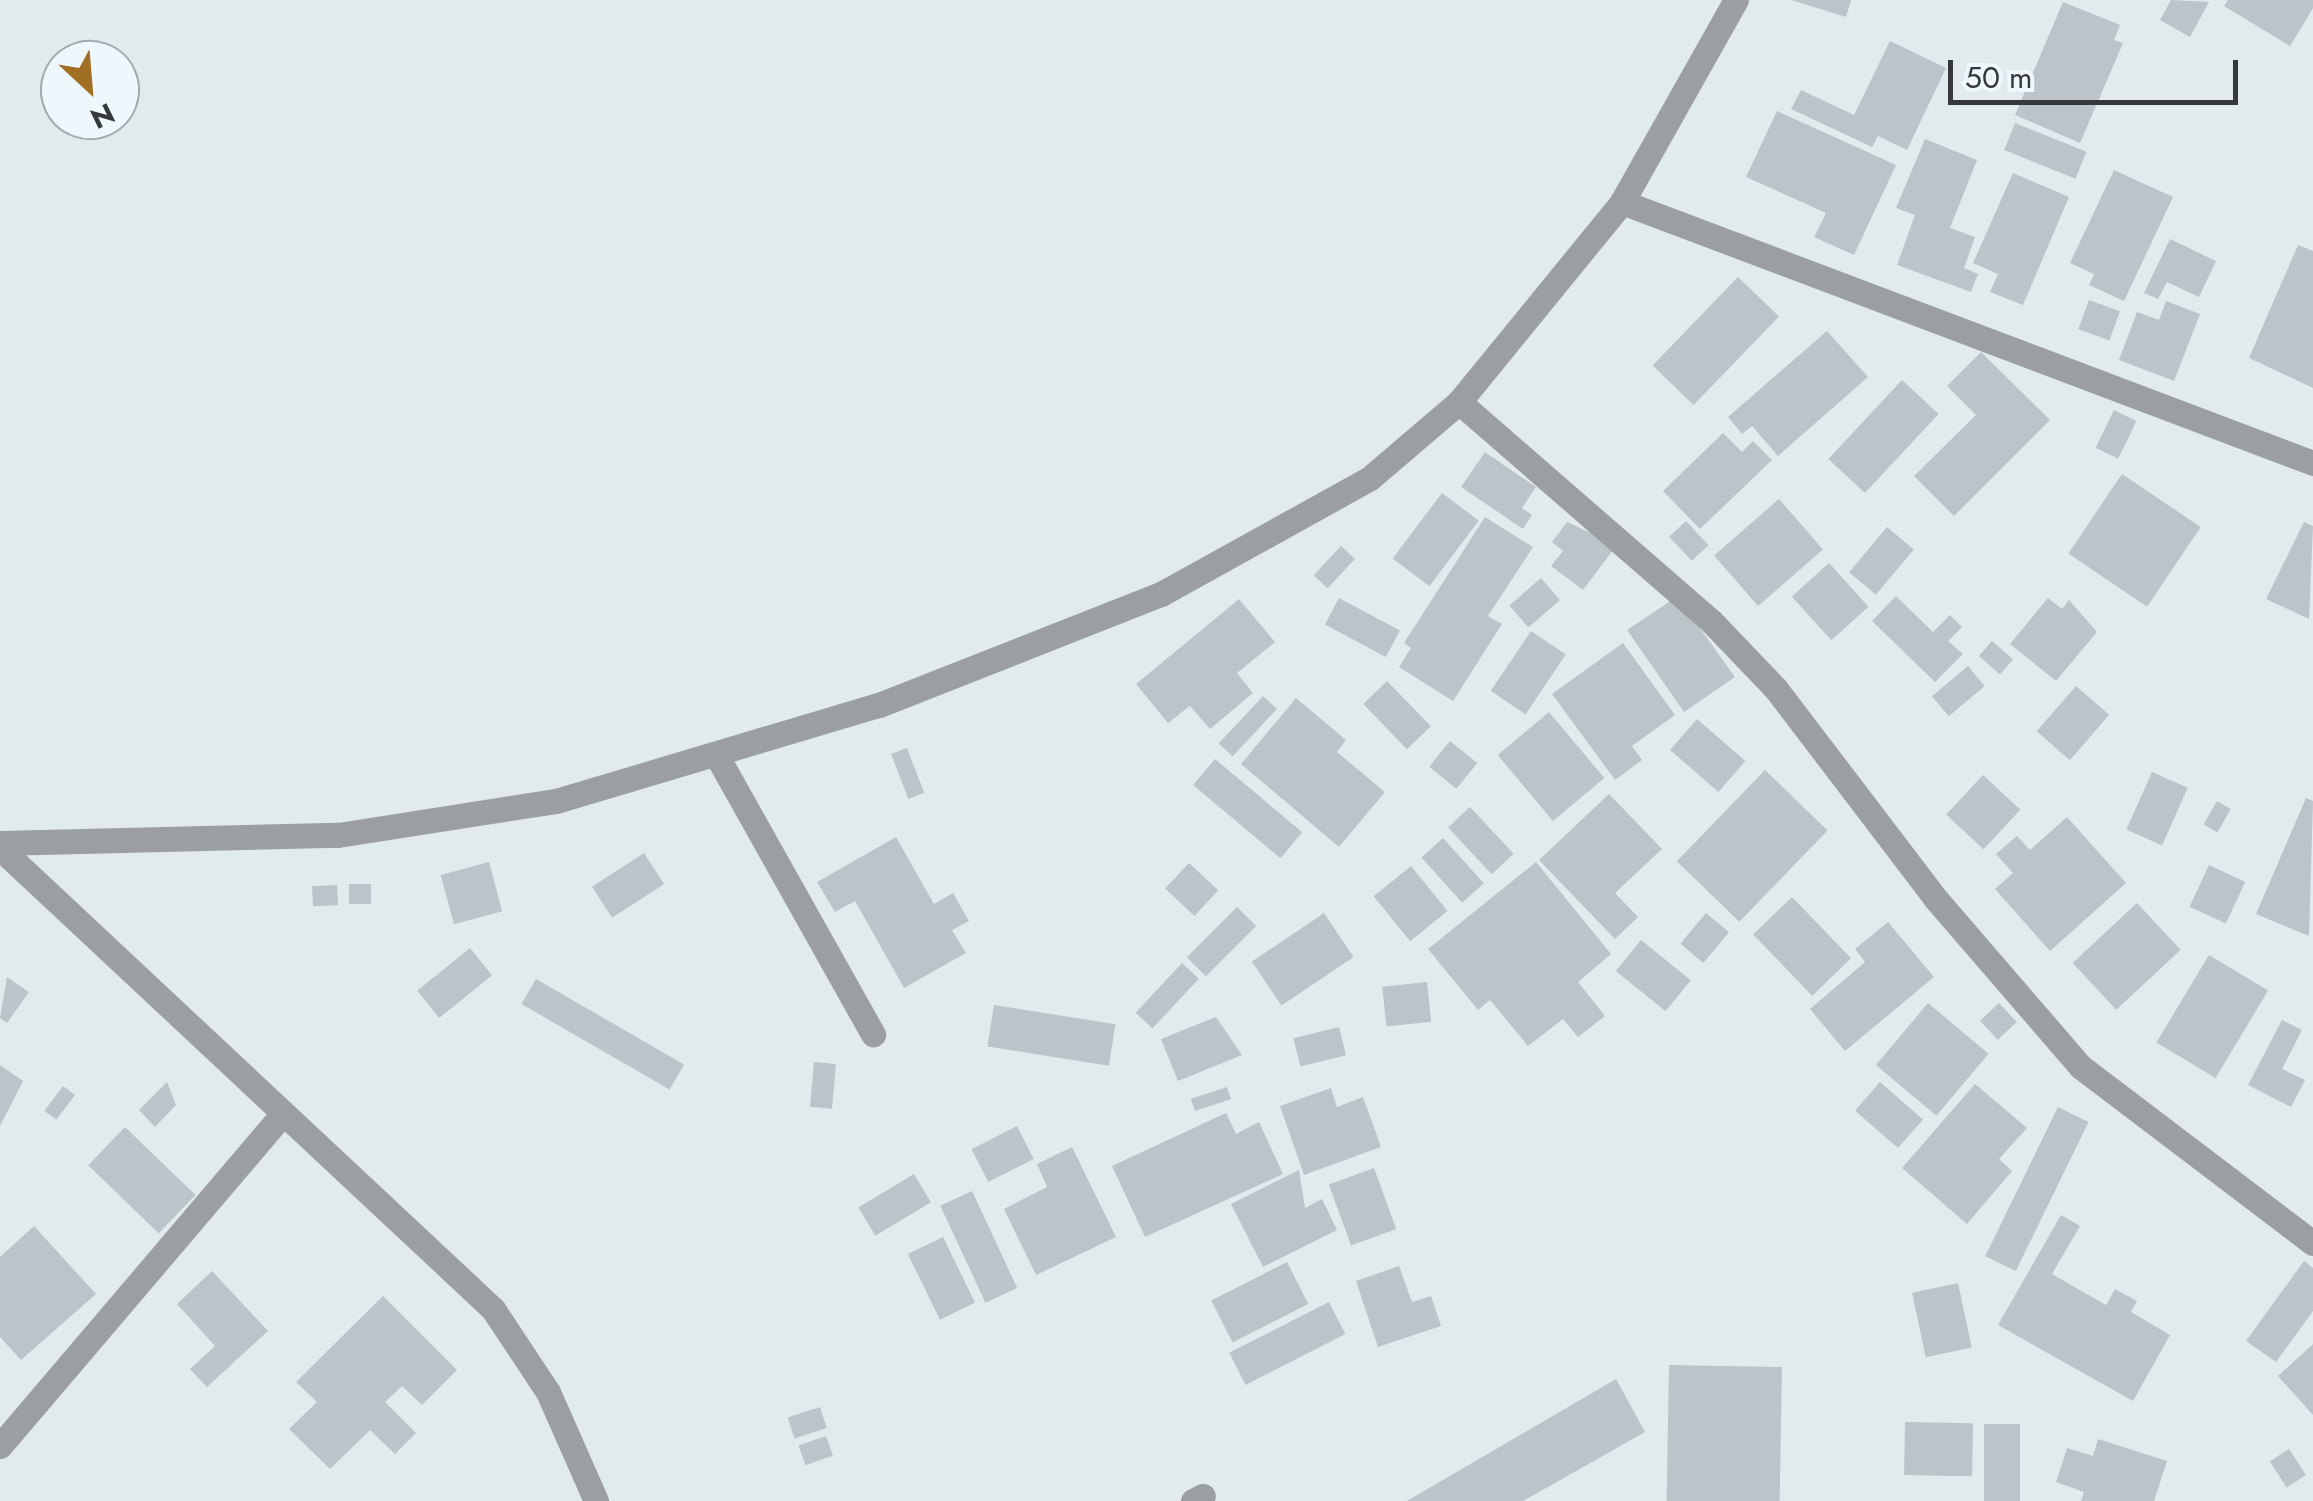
<!DOCTYPE html>
<style>
body{margin:0}
#map{position:relative;width:2313px;height:1501px;overflow:hidden;background:#e1ebee;font-family:Jost,sans-serif}
div>[style]{position:absolute}
[style*='--x']{left:calc(var(--x)*1px);top:calc(var(--y)*1px);width:calc(var(--w)*1px);rotate:calc(var(--a)*1deg)}
.building>*{inset:0;background:#bbc4c8;transform-origin:0 0}
.minor>*{height:25px;margin:-12.5px;padding:0 12.5px;transform-origin:12.5px;border-radius:12.5px;background:#9b9fa1}
span{translate:-50% -50%;white-space:nowrap;text-align:center;line-height:1.15;-webkit-text-stroke:10px #eef8fc;paint-order:stroke}
.north{position:absolute;left:40px;top:40px;width:100px;height:100px;box-sizing:border-box;background:#eef8fc;border:2px solid #a4abae;border-radius:50%;rotate:154deg;font-size:28px;font-weight:700;line-height:40px;text-align:center;color:#35383a}
.north::after{content:'';display:block;margin:auto;width:35px;height:45px;background:#a16f24;clip-path:polygon(50% 0,100% 100%,50% 72%,0 100%)}
.scale{position:absolute;left:1948px;top:60px;width:290px;height:45px;box-sizing:border-box;border:5px solid #35383a;border-top:0;padding-left:12px;font-size:30px;line-height:35px;white-space:nowrap;color:#35383a;-webkit-text-stroke:8px #eef8fc;paint-order:stroke}
</style>
<div id="map">
<div class="building">
<i style="clip-path:polygon(1791px 0,1851px 0,1846px 17px)"></i>
<i style="clip-path:polygon(2171px 0,2209px 2px,2190px 37px,2160px 20px)"></i>
<i style="clip-path:polygon(2228px 0,2313px 0,2313px 8px,2290px 46px,2224px 6px)"></i>
<i style="clip-path:polygon(2063px 2px,2120px 25px,2114px 40px,2123px 43px,2080px 143px,2015px 115px)"></i>
<i style="clip-path:polygon(1890px 41px,1946px 68px,1907px 150px,1878px 136px,1872px 147px,1791px 109px,1801px 90px,1854px 115px)"></i>
<i style="clip-path:polygon(1777px 111px,1896px 165px,1854px 255px,1814px 237px,1826px 213px,1746px 177px)"></i>
<i style="left:2015px;top:123px;width:77px;height:29px;rotate:22deg"></i>
<i style="clip-path:polygon(1925px 139px,1977px 160px,1950px 228px,1975px 237px,1964px 268px,1978px 274px,1971px 292px,1897px 265px,1915px 215px,1896px 208px)"></i>
<i style="clip-path:polygon(2114px 170px,2173px 197px,2124px 301px,2089px 285px,2094px 274px,2070px 263px)"></i>
<i style="clip-path:polygon(2013px 173px,2069px 197px,2023px 305px,1990px 292px,1998px 274px,1973px 263px)"></i>
<i style="clip-path:polygon(2170px 239px,2216px 261px,2199px 297px,2167px 282px,2158px 299px,2144px 293px)"></i>
<i style="clip-path:polygon(2298px 245px,2313px 251px,2313px 388px,2249px 358px)"></i>
<i style="left:1738px;top:277px;width:57px;height:123px;rotate:44deg"></i>
<i style="left:2089px;top:300px;width:33px;height:31px;rotate:20deg"></i>
<i style="clip-path:polygon(2166px 301px,2200px 314px,2174px 381px,2119px 360px,2137px 312px,2159px 320px)"></i>
<i style="clip-path:polygon(1827px 331px,1868px 377px,1778px 456px,1752px 426px,1742px 434px,1728px 417px)"></i>
<i style="clip-path:polygon(1981px 352px,2050px 420px,1954px 516px,1914px 476px,1976px 415px,1947px 386px)"></i>
<i style="left:1902px;top:380px;width:50px;height:108px;rotate:43deg"></i>
<i style="left:2114px;top:410px;width:25px;height:42px;rotate:26deg"></i>
<i style="clip-path:polygon(1723px 433px,1742px 452px,1753px 441px,1772px 460px,1700px 529px,1663px 491px)"></i>
<i style="clip-path:polygon(1485px 452px,1536px 487px,1522px 508px,1532px 515px,1523px 529px,1461px 487px)"></i>
<i style="left:2122px;top:474px;width:95px;height:96px;rotate:34deg"></i>
<i style="left:1442px;top:493px;width:46px;height:82px;rotate:37deg"></i>
<i style="left:1779px;top:499px;width:67px;height:86px;rotate:49deg"></i>
<i style="clip-path:polygon(1485px 517px,1533px 547px,1488px 616px,1502px 624px,1453px 701px,1399px 667px,1411px 648px,1404px 643px)"></i>
<i style="left:1686px;top:521px;width:33px;height:23px;rotate:47deg"></i>
<i style="clip-path:polygon(1567px 522px,1617px 545px,1583px 590px,1551px 566px,1563px 551px,1552px 542px)"></i>
<i style="clip-path:polygon(2304px 522px,2313px 526px,2309px 619px,2266px 599px)"></i>
<i style="left:1887px;top:527px;width:35px;height:59px;rotate:40deg"></i>
<i style="left:1341px;top:546px;width:19px;height:40px;rotate:43deg"></i>
<i style="left:1829px;top:563px;width:59px;height:50px;rotate:48deg"></i>
<i style="left:1541px;top:578px;width:29px;height:42px;rotate:49deg"></i>
<i style="clip-path:polygon(1896px 596px,1933px 632px,1950px 615px,1962px 627px,1948px 641px,1963px 654px,1935px 682px,1872px 621px)"></i>
<i style="left:1339px;top:598px;width:69px;height:30px;rotate:28deg"></i>
<i style="clip-path:polygon(2048px 598px,2062px 609px,2069px 600px,2097px 632px,2056px 681px,2010px 644px)"></i>
<i style="clip-path:polygon(1239px 599px,1275px 642px,1237px 673px,1253px 693px,1210px 729px,1190px 706px,1168px 723px,1136px 684px)"></i>
<i style="clip-path:polygon(1669px 602px,1681px 602px,1735px 677px,1684px 712px,1627px 630px)"></i>
<i style="left:1531px;top:631px;width:42px;height:72px;rotate:34deg"></i>
<i style="left:1992px;top:641px;width:28px;height:20px;rotate:41deg"></i>
<i style="clip-path:polygon(1623px 643px,1675px 715px,1632px 746px,1642px 760px,1615px 780px,1552px 694px)"></i>
<i style="left:1968px;top:666px;width:26px;height:47px;rotate:50deg"></i>
<i style="left:1387px;top:681px;width:63px;height:33px;rotate:46deg"></i>
<i style="left:2076px;top:686px;width:44px;height:60px;rotate:41deg"></i>
<i style="left:1263px;top:696px;width:19px;height:65px;rotate:43deg"></i>
<i style="clip-path:polygon(1296px 698px,1346px 740px,1337px 752px,1385px 792px,1339px 847px,1241px 764px)"></i>
<i style="left:1549px;top:712px;width:86px;height:67px;rotate:50deg"></i>
<i style="left:1697px;top:719px;width:64px;height:41px;rotate:41deg"></i>
<i style="left:1450px;top:741px;width:35px;height:33px;rotate:39deg"></i>
<i style="left:907px;top:748px;width:48px;height:17px;rotate:69deg"></i>
<i style="left:1215px;top:759px;width:114px;height:34px;rotate:40deg"></i>
<i style="left:1765px;top:770px;width:87px;height:127px;rotate:44deg"></i>
<i style="left:2152px;top:772px;width:39px;height:63px;rotate:24deg"></i>
<i style="left:1983px;top:775px;width:51px;height:54px;rotate:43deg"></i>
<i style="clip-path:polygon(1609px 794px,1662px 849px,1615px 893px,1638px 917px,1615px 939px,1539px 860px)"></i>
<i style="clip-path:polygon(2306px 798px,2313px 801px,2309px 936px,2256px 914px)"></i>
<i style="left:2217px;top:801px;width:16px;height:27px;rotate:30deg"></i>
<i style="left:1470px;top:807px;width:64px;height:30px;rotate:47deg"></i>
<i style="clip-path:polygon(2067px 817px,2126px 883px,2050px 951px,1995px 889px,2013px 873px,1996px 854px,2017px 836px,2030px 850px)"></i>
<i style="clip-path:polygon(896px 837px,934px 904px,953px 893px,969px 921px,952px 930px,966px 953px,904px 988px,855px 901px,835px 912px,817px 882px)"></i>
<i style="left:1443px;top:838px;width:61px;height:29px;rotate:48deg"></i>
<i style="left:644px;top:853px;width:37px;height:62px;rotate:57deg"></i>
<i style="left:489px;top:862px;width:51px;height:50px;rotate:75deg"></i>
<i style="clip-path:polygon(1536px 862px,1611px 954px,1578px 982px,1605px 1016px,1578px 1037px,1563px 1019px,1528px 1046px,1490px 1000px,1478px 1010px,1428px 949px)"></i>
<i style="left:1189px;top:863px;width:40px;height:35px;rotate:43deg"></i>
<i style="left:2209px;top:865px;width:40px;height:46px;rotate:25deg"></i>
<i style="left:1411px;top:866px;width:58px;height:48px;rotate:51deg"></i>
<i style="left:349px;top:884px;width:22px;height:20px"></i>
<i style="left:337px;top:885px;width:20px;height:25px;rotate:87deg"></i>
<i style="left:1792px;top:897px;width:85px;height:54px;rotate:46deg"></i>
<i style="left:2137px;top:903px;width:64px;height:88px;rotate:47deg"></i>
<i style="left:1237px;top:907px;width:27px;height:71px;rotate:45deg"></i>
<i style="left:1324px;top:913px;width:53px;height:87px;rotate:56deg"></i>
<i style="left:1706px;top:913px;width:30px;height:40px;rotate:40deg"></i>
<i style="clip-path:polygon(1888px 922px,1934px 977px,1845px 1051px,1810px 1009px,1865px 962px,1855px 949px)"></i>
<i style="left:1641px;top:940px;width:64px;height:40px;rotate:39deg"></i>
<i style="left:470px;top:948px;width:35px;height:68px;rotate:51deg"></i>
<i style="left:2209px;top:955px;width:69px;height:102px;rotate:31deg"></i>
<i style="left:1182px;top:963px;width:23px;height:68px;rotate:43deg"></i>
<i style="clip-path:polygon(7px 977px,29px 992px,7px 1023px,0 1018px)"></i>
<i style="left:536px;top:979px;width:171px;height:29px;rotate:30deg"></i>
<i style="left:1427px;top:982px;width:40px;height:45px;rotate:84deg"></i>
<i style="left:1928px;top:1003px;width:79px;height:81px;rotate:40deg"></i>
<i style="left:1999px;top:1003px;width:26px;height:26px;rotate:47deg"></i>
<i style="left:994px;top:1005px;width:123px;height:42px;rotate:9deg"></i>
<i style="clip-path:polygon(1216px 1017px,1242px 1055px,1178px 1081px,1161px 1039px)"></i>
<i style="clip-path:polygon(2282px 1020px,2302px 1030px,2282px 1069px,2305px 1080px,2291px 1107px,2248px 1085px)"></i>
<i style="left:1339px;top:1027px;width:29px;height:47px;rotate:76deg"></i>
<i style="left:814px;top:1062px;width:22px;height:45px;rotate:5deg"></i>
<i style="clip-path:polygon(0 1065px,23px 1081px,0 1126px)"></i>
<i style="clip-path:polygon(167px 1082px,176px 1105px,155px 1127px,139px 1110px)"></i>
<i style="left:1880px;top:1082px;width:57px;height:38px;rotate:41deg"></i>
<i style="clip-path:polygon(1975px 1084px,2027px 1128px,1999px 1159px,2012px 1171px,1967px 1224px,1902px 1168px)"></i>
<i style="left:63px;top:1086px;width:15px;height:31px;rotate:37deg"></i>
<i style="left:1227px;top:1087px;width:13px;height:38px;rotate:72deg"></i>
<i style="clip-path:polygon(1331px 1088px,1337px 1107px,1363px 1097px,1381px 1147px,1304px 1175px,1280px 1106px)"></i>
<i style="left:2058px;top:1107px;width:34px;height:166px;rotate:26deg"></i>
<i style="clip-path:polygon(1226px 1113px,1236px 1134px,1259px 1122px,1283px 1174px,1145px 1237px,1112px 1166px)"></i>
<i style="left:1017px;top:1126px;width:37px;height:51px;rotate:63deg"></i>
<i style="left:125px;top:1127px;width:98px;height:53px;rotate:44deg"></i>
<i style="clip-path:polygon(1072px 1147px,1116px 1237px,1036px 1275px,1004px 1209px,1047px 1187px,1037px 1164px)"></i>
<i style="left:1374px;top:1168px;width:65px;height:48px;rotate:70deg"></i>
<i style="clip-path:polygon(1299px 1170px,1305px 1208px,1322px 1199px,1337px 1230px,1263px 1267px,1231px 1204px)"></i>
<i style="left:914px;top:1174px;width:33px;height:65px;rotate:59deg"></i>
<i style="left:972px;top:1191px;width:107px;height:35px;rotate:65deg"></i>
<i style="clip-path:polygon(2061px 1215px,2080px 1226px,2052px 1274px,2106px 1305px,2115px 1289px,2137px 1301px,2131px 1312px,2170px 1335px,2133px 1401px,1998px 1325px)"></i>
<i style="clip-path:polygon(34px 1226px,96px 1294px,21px 1360px,0 1337px,0 1257px)"></i>
<i style="left:943px;top:1237px;width:73px;height:39px;rotate:64deg"></i>
<i style="clip-path:polygon(2304px 1261px,2313px 1268px,2313px 1311px,2276px 1362px,2246px 1341px)"></i>
<i style="left:1287px;top:1262px;width:47px;height:85px;rotate:63deg"></i>
<i style="clip-path:polygon(1399px 1266px,1412px 1302px,1431px 1296px,1441px 1326px,1378px 1347px,1356px 1281px)"></i>
<i style="clip-path:polygon(212px 1271px,268px 1331px,207px 1387px,190px 1369px,215px 1346px,177px 1304px)"></i>
<i style="left:1958px;top:1283px;width:66px;height:47px;rotate:78deg"></i>
<i style="clip-path:polygon(383px 1296px,457px 1370px,422px 1405px,402px 1386px,385px 1402px,416px 1433px,395px 1454px,370px 1430px,330px 1469px,289px 1429px,317px 1402px,296px 1382px)"></i>
<i style="left:1329px;top:1302px;width:36px;height:112px;rotate:63deg"></i>
<i style="clip-path:polygon(2313px 1344px,2313px 1415px,2278px 1376px)"></i>
<i style="left:1669px;top:1365px;width:113px;height:136px;rotate:1deg"></i>
<i style="clip-path:polygon(1616px 1379px,1645px 1432px,1523px 1501px,1407px 1501px)"></i>
<i style="left:820px;top:1407px;width:22px;height:34px;rotate:72deg"></i>
<i style="left:1905px;top:1422px;width:68px;height:53px;rotate:1deg"></i>
<i style="left:1984px;top:1424px;width:36px;height:77px"></i>
<i style="left:826px;top:1436px;width:21px;height:29px;rotate:71deg"></i>
<i style="clip-path:polygon(2098px 1439px,2167px 1461px,2154px 1501px,2081px 1501px,2084px 1492px,2056px 1482px,2067px 1448px,2093px 1456px)"></i>
<i style="left:2289px;top:1449px;width:31px;height:23px;rotate:57deg"></i>
</div>
<div class="minor">
<i style="--x:1622;--y:202;--w:739;--a:20.69"></i>
<i style="--x:1459;--y:402;--w:334;--a:41"></i>
<i style="--x:1711;--y:621;--w:94;--a:46.3"></i>
<i style="--x:1776;--y:689;--w:263;--a:52.7"></i>
<i style="--x:1935;--y:898;--w:223;--a:49.2"></i>
<i style="--x:2081;--y:1067;--w:291;--a:37.2"></i>
<i style="--x:718;--y:758;--w:317;--a:60.7"></i>
<i style="--x:0;--y:843;--w:338;--a:-1.4"></i>
<i style="--x:338;--y:835;--w:221;--a:-8.9"></i>
<i style="--x:556;--y:801;--w:337;--a:-16.6"></i>
<i style="--x:879;--y:705;--w:303;--a:-21.5"></i>
<i style="--x:1161;--y:594;--w:239;--a:-29"></i>
<i style="--x:1370;--y:478;--w:117;--a:-40.5"></i>
<i style="--x:1459;--y:402;--w:258;--a:-50.8"></i>
<i style="--x:1622;--y:202;--w:232;--a:-60.6"></i>
<i style="--x:0;--y:848;--w:675;--a:43.08"></i>
<i style="--x:493;--y:1309;--w:100;--a:56.5"></i>
<i style="--x:548;--y:1392;--w:119;--a:66.2"></i>
<i style="--x:0;--y:1446;--w:432;--a:-49.6"></i>
<i style="--x:1193;--y:1501;--w:11;--a:-27"></i>
</div>
<div class="north">N</div>
<div class="scale">50 m</div>
</div>
